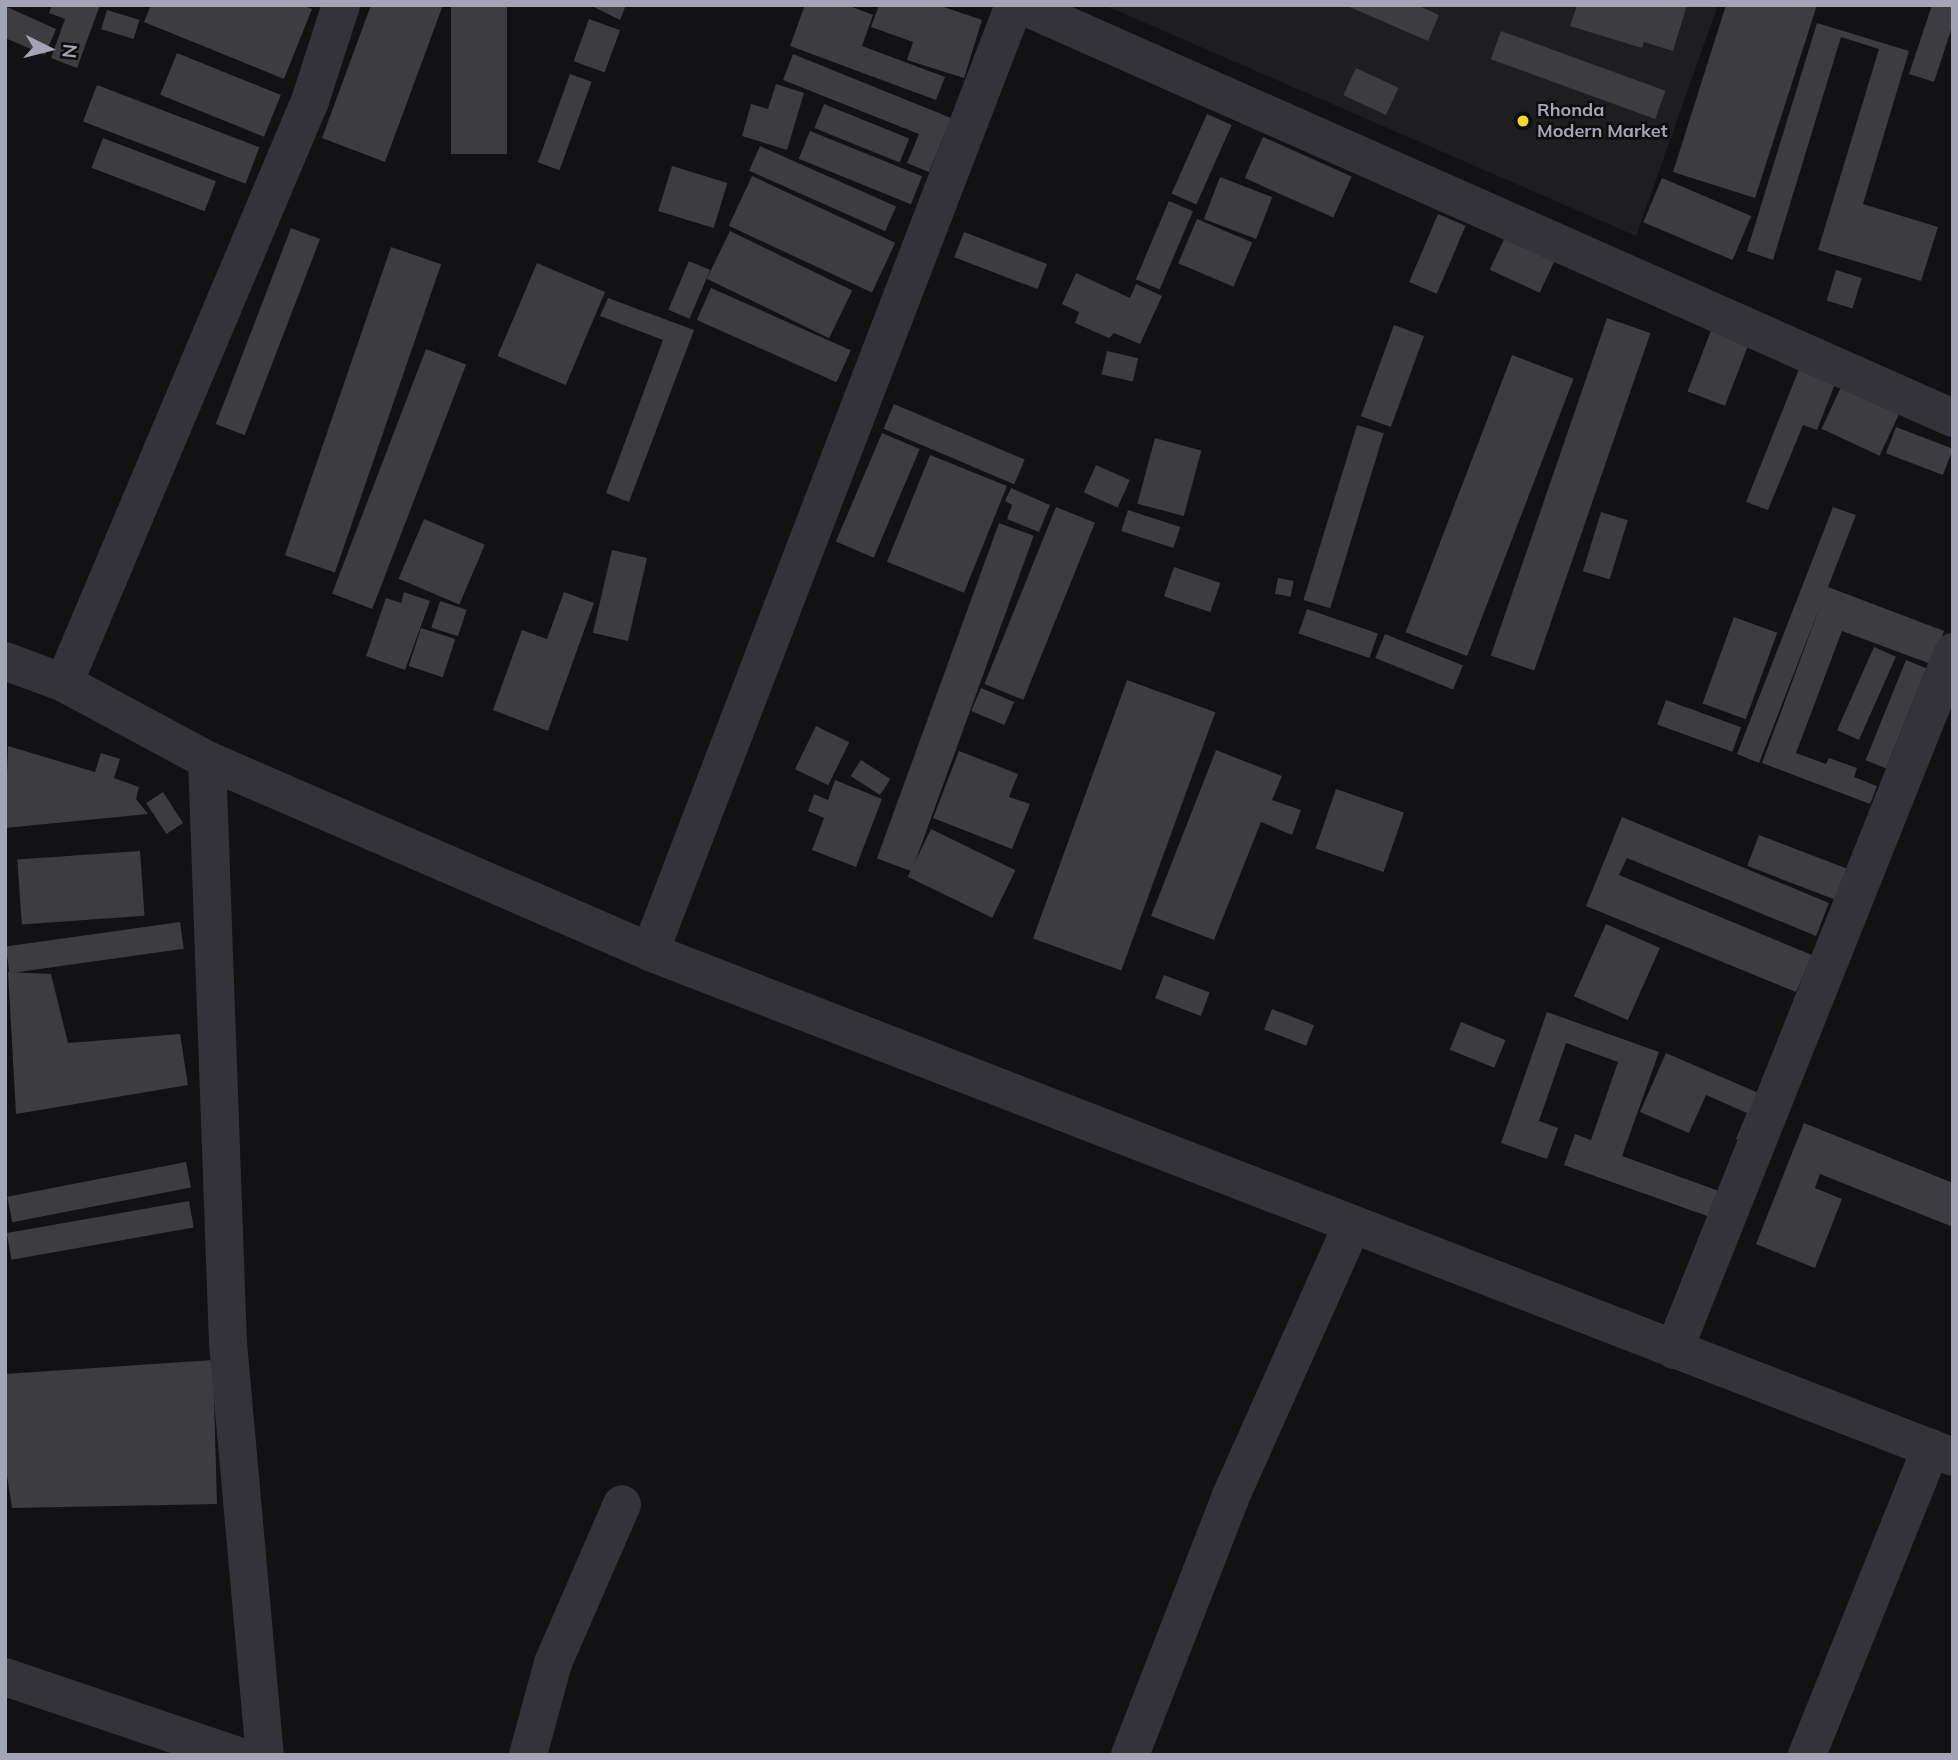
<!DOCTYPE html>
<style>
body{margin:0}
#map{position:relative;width:1958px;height:1760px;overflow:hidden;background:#121214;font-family:Mulish,sans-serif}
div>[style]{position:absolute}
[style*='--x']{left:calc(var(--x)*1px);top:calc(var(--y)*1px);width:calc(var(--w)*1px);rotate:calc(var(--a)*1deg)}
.built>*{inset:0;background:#1e1e21}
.building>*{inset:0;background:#3c3c41;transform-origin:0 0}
.minor>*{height:38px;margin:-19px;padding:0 19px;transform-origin:19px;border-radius:19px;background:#333339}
.dots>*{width:19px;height:19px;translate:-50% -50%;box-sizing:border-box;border:4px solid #0d0d0f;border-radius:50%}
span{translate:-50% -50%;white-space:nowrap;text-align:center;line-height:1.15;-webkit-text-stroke:5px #0d0d0f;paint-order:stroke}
.poi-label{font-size:18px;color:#a3a5b4;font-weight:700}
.left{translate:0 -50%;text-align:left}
.frame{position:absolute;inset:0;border:7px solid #a3a5b4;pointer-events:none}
.north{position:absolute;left:14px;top:14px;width:70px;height:70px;-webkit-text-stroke:5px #0d0d0f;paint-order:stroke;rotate:96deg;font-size:19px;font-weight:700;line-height:28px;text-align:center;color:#a3a5b4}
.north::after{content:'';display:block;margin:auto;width:24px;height:32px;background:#a3a5b4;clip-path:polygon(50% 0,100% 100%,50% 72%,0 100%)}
</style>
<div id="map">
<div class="built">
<i style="clip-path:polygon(1104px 5px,1718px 5px,1636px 236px)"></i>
</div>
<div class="building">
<i style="clip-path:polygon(52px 5px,100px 5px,77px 68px,51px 58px,65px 19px,49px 13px)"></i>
<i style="clip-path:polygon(151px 5px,302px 5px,312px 9px,284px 79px,144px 22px)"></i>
<i style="clip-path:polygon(371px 5px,443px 5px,385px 162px,322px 138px)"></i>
<i style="left:451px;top:5px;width:56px;height:149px"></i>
<i style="clip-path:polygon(590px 5px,626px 5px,620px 20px)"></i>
<i style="clip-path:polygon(805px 5px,847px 5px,873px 15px,862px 46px,945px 77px,936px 100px,790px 46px)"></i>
<i style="clip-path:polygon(879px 5px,938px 5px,982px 20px,964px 78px,907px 60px,913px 42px,871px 27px)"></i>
<i style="clip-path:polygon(1345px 5px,1417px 5px,1439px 15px,1428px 41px)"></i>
<i style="clip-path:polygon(1577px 5px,1687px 5px,1673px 51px,1644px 42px,1642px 48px,1570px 26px)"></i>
<i style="clip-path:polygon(1726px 5px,1817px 5px,1755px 198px,1673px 172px)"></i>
<i style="clip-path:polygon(1932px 5px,1953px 5px,1953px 24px,1934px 82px,1909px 74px)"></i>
<i style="clip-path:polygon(5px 6px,56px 29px,45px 55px,5px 38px)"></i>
<i style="left:107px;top:10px;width:34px;height:20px;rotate:17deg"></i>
<i style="left:589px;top:19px;width:33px;height:45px;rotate:20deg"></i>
<i style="clip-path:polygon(1817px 23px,1909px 51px,1863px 204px,1938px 227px,1921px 281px,1818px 250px,1879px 49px,1841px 37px,1773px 260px,1747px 251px)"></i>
<i style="left:1501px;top:31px;width:175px;height:30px;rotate:20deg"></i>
<i style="left:177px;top:53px;width:112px;height:45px;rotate:22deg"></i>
<i style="clip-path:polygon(793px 54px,951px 118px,929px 172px,907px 163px,919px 134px,783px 80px)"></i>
<i style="left:1356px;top:68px;width:47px;height:30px;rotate:25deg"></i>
<i style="left:570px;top:74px;width:23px;height:94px;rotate:20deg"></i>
<i style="clip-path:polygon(776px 84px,804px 93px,787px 150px,742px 136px,751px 104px,768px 109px)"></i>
<i style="left:97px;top:85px;width:174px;height:39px;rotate:21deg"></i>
<i style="left:824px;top:104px;width:92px;height:26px;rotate:22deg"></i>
<i style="left:1207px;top:114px;width:27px;height:87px;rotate:24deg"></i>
<i style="left:810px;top:131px;width:121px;height:30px;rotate:22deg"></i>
<i style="left:1263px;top:137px;width:97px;height:45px;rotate:24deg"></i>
<i style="left:103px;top:138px;width:121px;height:32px;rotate:21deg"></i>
<i style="left:760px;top:146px;width:149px;height:27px;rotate:24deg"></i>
<i style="left:672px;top:166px;width:58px;height:47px;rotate:17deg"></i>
<i style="left:752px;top:176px;width:158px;height:55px;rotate:25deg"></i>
<i style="left:1220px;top:177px;width:56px;height:45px;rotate:21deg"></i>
<i style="left:1662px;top:178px;width:97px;height:48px;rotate:23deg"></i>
<i style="left:1169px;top:201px;width:26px;height:85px;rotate:23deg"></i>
<i style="left:1438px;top:214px;width:30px;height:74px;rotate:23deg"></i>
<i style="left:1197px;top:219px;width:60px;height:48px;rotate:23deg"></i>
<i style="left:291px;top:228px;width:31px;height:210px;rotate:21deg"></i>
<i style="left:730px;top:231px;width:136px;height:53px;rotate:26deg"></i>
<i style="left:964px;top:232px;width:89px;height:27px;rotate:21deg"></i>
<i style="left:1505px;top:237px;width:55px;height:36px;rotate:25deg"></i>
<i style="left:391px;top:247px;width:53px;height:326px;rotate:19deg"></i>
<i style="left:689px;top:261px;width:23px;height:53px;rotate:23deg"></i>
<i style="left:537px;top:263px;width:74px;height:101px;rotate:23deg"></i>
<i style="left:1836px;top:270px;width:27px;height:32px;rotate:17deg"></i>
<i style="clip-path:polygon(1076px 273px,1130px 298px,1136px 284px,1162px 296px,1140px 344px,1114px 333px,1109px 338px,1075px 323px,1079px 312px,1062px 304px)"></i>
<i style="left:711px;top:288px;width:153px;height:35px;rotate:24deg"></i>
<i style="clip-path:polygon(608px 298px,694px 330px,629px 502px,606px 493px,663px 340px,600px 316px)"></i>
<i style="left:1607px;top:318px;width:46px;height:357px;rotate:19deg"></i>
<i style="left:1394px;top:325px;width:32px;height:97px;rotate:20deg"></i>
<i style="left:1712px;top:328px;width:40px;height:68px;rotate:21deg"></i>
<i style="left:426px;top:349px;width:43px;height:262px;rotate:21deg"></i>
<i style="left:1107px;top:351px;width:32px;height:24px;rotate:13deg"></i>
<i style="left:1512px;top:355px;width:66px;height:297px;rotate:21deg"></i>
<i style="clip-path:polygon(1799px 369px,1835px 384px,1817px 430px,1803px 425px,1768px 510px,1746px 502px)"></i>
<i style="left:1841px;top:387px;width:64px;height:46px;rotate:25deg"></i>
<i style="left:894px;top:404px;width:142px;height:27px;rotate:23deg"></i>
<i style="left:1357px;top:425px;width:28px;height:183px;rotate:17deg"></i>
<i style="left:1896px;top:427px;width:61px;height:28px;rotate:21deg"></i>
<i style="left:882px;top:433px;width:41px;height:118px;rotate:23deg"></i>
<i style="left:1155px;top:438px;width:48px;height:68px;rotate:15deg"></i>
<i style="left:930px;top:455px;width:83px;height:115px;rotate:22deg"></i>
<i style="left:1096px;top:465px;width:37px;height:30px;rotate:24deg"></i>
<i style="clip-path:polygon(1011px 488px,1050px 505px,1039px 532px,1007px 519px,1012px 505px,1005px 501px)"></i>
<i style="left:1056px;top:507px;width:42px;height:191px;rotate:22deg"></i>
<i style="clip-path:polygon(1833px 507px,1856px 515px,1828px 587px,1944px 631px,1931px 664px,1842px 631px,1796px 753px,1826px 764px,1829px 758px,1857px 768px,1854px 777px,1877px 786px,1870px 804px,1762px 763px,1821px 604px,1759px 763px,1737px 754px)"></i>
<i style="left:1128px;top:510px;width:55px;height:22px;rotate:18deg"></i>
<i style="left:1601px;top:512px;width:28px;height:62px;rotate:17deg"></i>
<i style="left:424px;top:519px;width:66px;height:65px;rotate:23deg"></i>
<i style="left:999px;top:523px;width:37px;height:357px;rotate:20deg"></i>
<i style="left:612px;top:550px;width:36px;height:85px;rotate:13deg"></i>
<i style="left:1174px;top:567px;width:49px;height:31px;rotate:19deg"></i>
<i style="left:1278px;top:578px;width:16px;height:16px;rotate:11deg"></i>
<i style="clip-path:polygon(404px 592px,430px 601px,405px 670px,366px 656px,386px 598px,401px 603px)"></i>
<i style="clip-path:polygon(564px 592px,594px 603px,548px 731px,493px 710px,522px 630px,547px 639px)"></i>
<i style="left:440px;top:601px;width:28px;height:28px;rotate:18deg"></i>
<i style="left:1307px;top:609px;width:75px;height:26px;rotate:19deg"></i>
<i style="left:1734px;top:617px;width:46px;height:92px;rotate:20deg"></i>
<i style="left:421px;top:628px;width:36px;height:40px;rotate:18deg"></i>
<i style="left:1385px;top:634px;width:84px;height:26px;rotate:22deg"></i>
<i style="left:1874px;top:647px;width:24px;height:91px;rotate:24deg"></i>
<i style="left:1906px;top:660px;width:22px;height:108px;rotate:22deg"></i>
<i style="left:1127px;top:680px;width:94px;height:275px;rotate:20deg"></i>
<i style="left:981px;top:688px;width:36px;height:25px;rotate:23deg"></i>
<i style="left:1666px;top:700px;width:80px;height:26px;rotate:20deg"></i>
<i style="left:816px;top:726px;width:37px;height:48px;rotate:26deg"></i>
<i style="clip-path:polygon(8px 746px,95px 772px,101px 753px,120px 759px,114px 778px,139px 787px,136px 799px,148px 814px,5px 828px)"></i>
<i style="clip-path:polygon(1216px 750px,1282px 776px,1272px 800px,1301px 810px,1292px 835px,1261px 822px,1214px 940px,1151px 916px)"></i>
<i style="clip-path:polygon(959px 751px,1018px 774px,1009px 797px,1030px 804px,1012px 849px,933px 818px)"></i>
<i style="left:861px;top:760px;width:35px;height:19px;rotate:33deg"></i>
<i style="clip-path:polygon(835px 780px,882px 799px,856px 867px,812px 850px,824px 818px,808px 811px,814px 794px,828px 800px)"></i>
<i style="left:1336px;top:789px;width:72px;height:63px;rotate:19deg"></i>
<i style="left:163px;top:792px;width:37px;height:20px;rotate:57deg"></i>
<i style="clip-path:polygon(1622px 817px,1829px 903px,1816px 936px,1627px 858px,1619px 875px,1812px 955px,1796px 992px,1586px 906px)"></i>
<i style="left:931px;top:829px;width:94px;height:53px;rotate:26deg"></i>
<i style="left:1759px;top:835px;width:98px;height:33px;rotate:21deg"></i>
<i style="left:140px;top:851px;width:65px;height:123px;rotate:86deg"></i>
<i style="left:180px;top:922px;width:27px;height:176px;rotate:82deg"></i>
<i style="left:1606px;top:924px;width:59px;height:79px;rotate:24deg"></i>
<i style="clip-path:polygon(8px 972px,51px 974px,68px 1043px,180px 1034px,188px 1085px,16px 1114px)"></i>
<i style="left:1164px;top:975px;width:49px;height:25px;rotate:21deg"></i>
<i style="left:1272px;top:1009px;width:45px;height:22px;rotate:21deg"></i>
<i style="clip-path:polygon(1547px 1012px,1659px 1052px,1622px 1156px,1719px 1191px,1710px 1217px,1564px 1165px,1575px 1134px,1591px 1140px,1618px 1062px,1566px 1043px,1539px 1121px,1558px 1128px,1547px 1159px,1501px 1143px)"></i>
<i style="left:1461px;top:1022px;width:48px;height:30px;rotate:22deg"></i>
<i style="clip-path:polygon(1666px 1053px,1770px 1098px,1750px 1145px,1736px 1139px,1747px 1113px,1706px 1095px,1689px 1133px,1640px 1112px)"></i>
<i style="clip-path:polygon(1804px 1123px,1953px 1183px,1953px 1227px,1820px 1174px,1815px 1188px,1842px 1199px,1815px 1268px,1756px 1244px)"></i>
<i style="left:186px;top:1162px;width:26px;height:182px;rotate:79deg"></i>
<i style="left:189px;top:1201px;width:27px;height:185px;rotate:80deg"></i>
<i style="clip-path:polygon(213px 1360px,217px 1504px,12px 1508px,5px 1463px,5px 1374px)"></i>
</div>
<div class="minor">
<i style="--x:1021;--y:5;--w:1019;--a:23.9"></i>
<i style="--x:5;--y:661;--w:63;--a:20.4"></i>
<i style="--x:64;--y:683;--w:162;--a:28.3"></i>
<i style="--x:207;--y:760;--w:483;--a:23.4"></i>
<i style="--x:650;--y:952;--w:1397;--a:21.18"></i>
<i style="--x:64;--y:683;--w:632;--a:-67.09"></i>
<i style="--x:310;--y:101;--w:101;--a:-72.1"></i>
<i style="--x:207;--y:760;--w:583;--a:87.94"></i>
<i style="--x:228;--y:1343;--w:414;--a:84.9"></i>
<i style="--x:650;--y:952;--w:1015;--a:-68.97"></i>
<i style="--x:1674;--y:1350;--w:752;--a:-68.21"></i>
<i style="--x:5;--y:1677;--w:243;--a:18.7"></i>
<i style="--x:528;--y:1755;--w:95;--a:-74.8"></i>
<i style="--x:553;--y:1663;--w:173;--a:-66.5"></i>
<i style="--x:1130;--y:1755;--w:276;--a:-68.7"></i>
<i style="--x:1230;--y:1498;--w:297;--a:-65.9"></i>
<i style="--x:1807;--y:1755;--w:331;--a:-68"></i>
</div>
<div class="dots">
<i style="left:1523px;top:121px;background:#f3d72a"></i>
</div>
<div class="poi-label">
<span class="left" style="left:1537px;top:121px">Rhonda<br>Modern Market</span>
</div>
<div class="frame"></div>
<div class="north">N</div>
</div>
